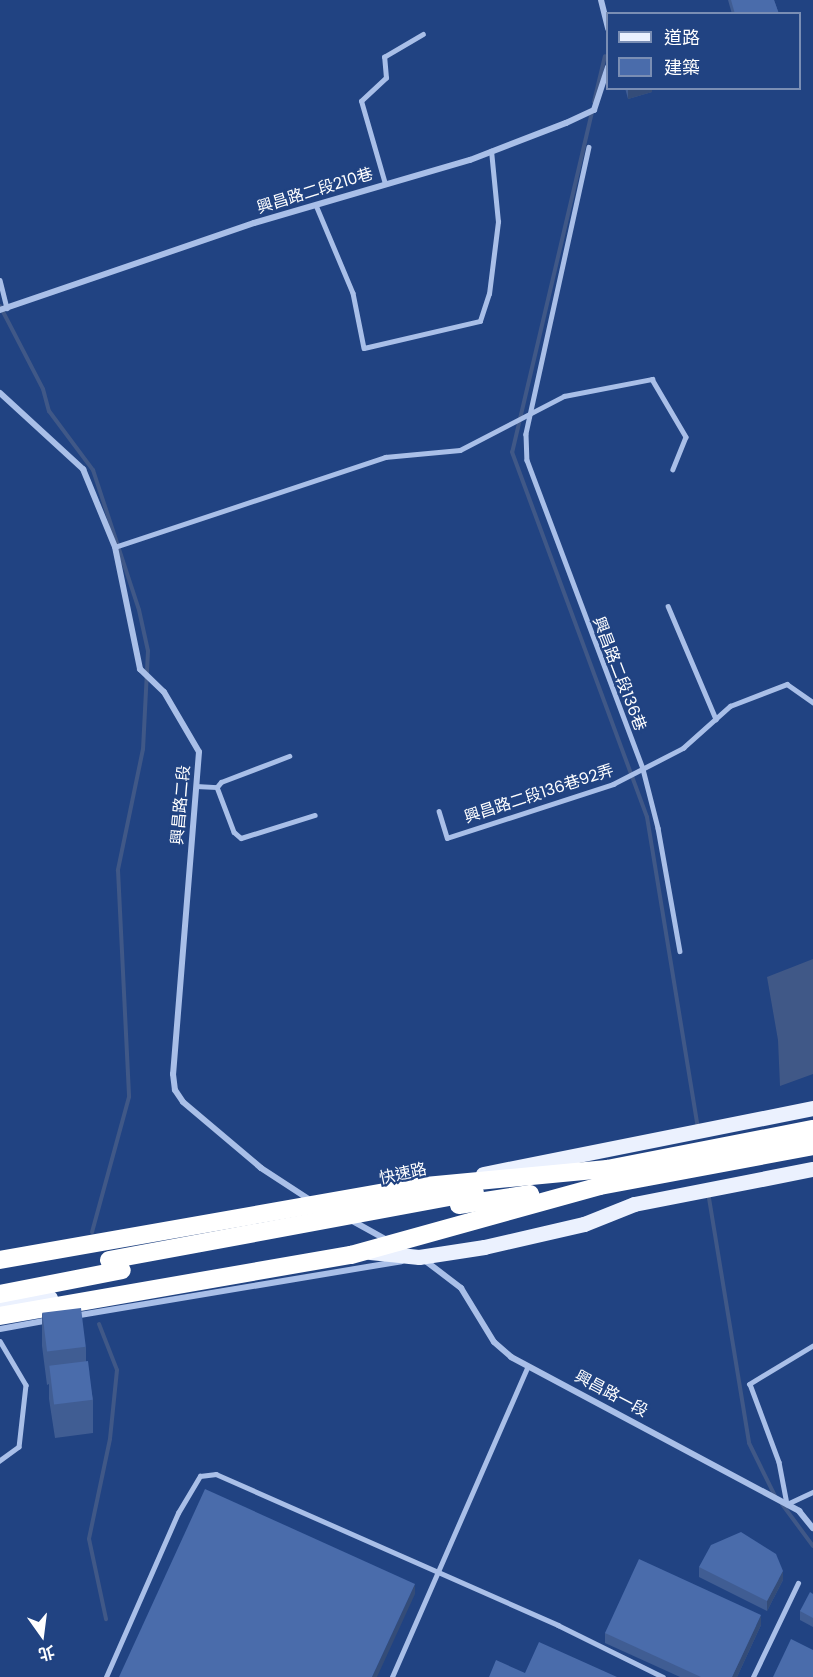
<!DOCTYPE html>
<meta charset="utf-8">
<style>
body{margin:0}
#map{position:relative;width:813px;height:1677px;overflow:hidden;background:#214382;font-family:Poppins,"Noto Sans TC",sans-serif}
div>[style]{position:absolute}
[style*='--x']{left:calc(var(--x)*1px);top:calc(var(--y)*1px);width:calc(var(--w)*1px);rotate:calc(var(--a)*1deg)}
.water>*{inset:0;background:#405887}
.stream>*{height:4px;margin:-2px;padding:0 2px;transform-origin:2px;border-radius:2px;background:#405887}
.lane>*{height:4.5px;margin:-2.25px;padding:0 2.25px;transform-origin:2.25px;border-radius:2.25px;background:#a9bfe8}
.street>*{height:6px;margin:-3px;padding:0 3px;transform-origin:3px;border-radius:3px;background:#a9bfe8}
.primary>*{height:15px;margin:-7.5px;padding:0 7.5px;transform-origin:7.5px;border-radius:7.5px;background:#ebf1fe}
.highway>*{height:18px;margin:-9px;padding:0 9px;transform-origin:9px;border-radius:9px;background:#fff}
.highway-bridge>*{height:18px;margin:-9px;padding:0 9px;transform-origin:9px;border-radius:9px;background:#fff}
.wall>*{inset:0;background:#405d93}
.shaded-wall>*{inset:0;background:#344c78}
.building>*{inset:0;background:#4a6cab;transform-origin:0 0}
span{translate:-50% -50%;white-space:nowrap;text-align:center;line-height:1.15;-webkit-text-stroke:4.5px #214382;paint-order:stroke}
.street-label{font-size:16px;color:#fff}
.legend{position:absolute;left:606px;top:12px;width:195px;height:78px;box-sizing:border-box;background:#214382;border:2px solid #7a8eb4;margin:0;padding:8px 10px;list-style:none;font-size:18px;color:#fff}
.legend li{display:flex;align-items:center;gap:12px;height:30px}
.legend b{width:30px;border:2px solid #7a8eb4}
.north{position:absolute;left:12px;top:1605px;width:60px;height:60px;-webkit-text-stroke:4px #214382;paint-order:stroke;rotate:166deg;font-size:16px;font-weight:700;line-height:24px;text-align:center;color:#fff}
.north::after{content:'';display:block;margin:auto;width:21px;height:27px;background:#fff;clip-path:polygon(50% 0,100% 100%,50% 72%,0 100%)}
</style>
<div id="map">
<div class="water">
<i style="clip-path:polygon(813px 959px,813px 1074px,780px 1086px,778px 1040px,767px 977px)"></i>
</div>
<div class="stream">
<i style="--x:594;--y:102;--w:47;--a:-76.6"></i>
<i style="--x:592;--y:112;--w:349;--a:103.2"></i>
<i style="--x:512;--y:452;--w:389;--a:69.7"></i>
<i style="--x:647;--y:817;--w:316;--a:80.7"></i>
<i style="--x:0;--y:306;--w:93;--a:62.6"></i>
<i style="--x:43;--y:389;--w:23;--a:75"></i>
<i style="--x:49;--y:411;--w:74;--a:53.3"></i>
<i style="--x:93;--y:470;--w:147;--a:71.8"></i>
<i style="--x:139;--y:610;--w:42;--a:77.6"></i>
<i style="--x:148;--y:651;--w:98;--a:92.9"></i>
<i style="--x:143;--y:749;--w:124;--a:101.7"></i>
<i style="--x:118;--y:870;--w:227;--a:87.2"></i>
<i style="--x:129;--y:1097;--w:140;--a:105.3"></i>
<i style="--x:708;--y:1192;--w:254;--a:80.7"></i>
<i style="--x:749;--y:1443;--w:59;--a:63.9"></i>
<i style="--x:99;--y:1324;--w:49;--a:68.6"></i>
<i style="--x:117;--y:1370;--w:69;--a:95.8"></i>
<i style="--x:110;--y:1439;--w:102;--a:101.9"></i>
<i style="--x:89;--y:1539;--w:82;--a:78"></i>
<i style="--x:782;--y:1504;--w:52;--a:53.6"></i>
</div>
<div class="lane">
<i style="--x:589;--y:147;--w:294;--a:102.4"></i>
<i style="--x:526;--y:434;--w:26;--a:88"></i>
<i style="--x:527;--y:460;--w:330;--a:69.4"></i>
<i style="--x:643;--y:769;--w:61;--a:75.7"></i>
<i style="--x:658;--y:828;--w:125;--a:79.9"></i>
<i style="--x:385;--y:184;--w:86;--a:-106.1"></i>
<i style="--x:361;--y:101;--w:34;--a:-43"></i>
<i style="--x:386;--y:78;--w:21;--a:-95"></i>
<i style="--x:384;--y:57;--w:45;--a:-30.5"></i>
<i style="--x:316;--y:205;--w:95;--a:67.2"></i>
<i style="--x:353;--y:293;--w:56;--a:78.7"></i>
<i style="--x:364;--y:348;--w:119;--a:-13.1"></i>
<i style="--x:480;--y:321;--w:28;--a:-72"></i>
<i style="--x:489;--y:294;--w:73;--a:-82.9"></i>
<i style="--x:498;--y:222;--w:71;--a:-95.6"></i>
<i style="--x:0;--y:280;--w:29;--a:76"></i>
<i style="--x:115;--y:547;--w:285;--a:-18.4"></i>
<i style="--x:385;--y:457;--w:75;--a:-5.3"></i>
<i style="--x:460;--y:450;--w:117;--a:-27.4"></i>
<i style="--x:564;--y:396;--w:90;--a:-10.9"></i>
<i style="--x:652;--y:379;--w:67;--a:59.6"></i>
<i style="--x:686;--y:437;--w:35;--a:112"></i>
<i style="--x:668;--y:606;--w:123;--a:67"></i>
<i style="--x:196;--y:786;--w:21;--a:3"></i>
<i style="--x:217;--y:787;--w:48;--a:69.3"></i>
<i style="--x:234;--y:832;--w:9;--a:41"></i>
<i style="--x:241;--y:838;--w:77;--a:-17.3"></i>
<i style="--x:217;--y:787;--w:6;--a:-51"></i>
<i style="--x:221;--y:782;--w:73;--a:-20.9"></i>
<i style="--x:439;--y:811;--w:28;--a:73"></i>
<i style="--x:447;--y:838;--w:175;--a:-18"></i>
<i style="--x:613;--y:784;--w:79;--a:-27.2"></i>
<i style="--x:683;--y:748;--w:63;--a:-41.8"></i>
<i style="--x:730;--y:706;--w:61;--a:-21.1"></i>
<i style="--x:787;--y:684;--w:32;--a:35"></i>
<i style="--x:0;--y:1341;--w:51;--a:59.4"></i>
<i style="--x:26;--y:1385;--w:62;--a:96.4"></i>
<i style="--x:19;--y:1447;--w:24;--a:144"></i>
<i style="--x:813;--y:1346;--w:74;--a:148.9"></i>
<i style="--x:750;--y:1384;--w:83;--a:69.6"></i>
<i style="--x:779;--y:1462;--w:43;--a:79.2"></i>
<i style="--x:787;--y:1504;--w:29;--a:-25"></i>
<i style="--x:106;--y:1677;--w:179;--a:-66.3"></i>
<i style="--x:178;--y:1513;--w:43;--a:-59.3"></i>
<i style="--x:200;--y:1476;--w:16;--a:-7"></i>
<i style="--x:216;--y:1474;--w:374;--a:23.8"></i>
<i style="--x:558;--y:1625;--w:117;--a:26.3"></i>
<i style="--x:392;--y:1677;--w:339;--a:-66.4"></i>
<i style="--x:753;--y:1677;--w:104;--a:-64.4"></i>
</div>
<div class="street">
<i style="--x:601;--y:0;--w:30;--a:76"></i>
<i style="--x:0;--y:310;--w:268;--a:-18.9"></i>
<i style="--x:254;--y:223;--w:225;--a:-16.3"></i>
<i style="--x:470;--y:160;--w:103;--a:-21.1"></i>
<i style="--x:566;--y:123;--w:31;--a:-25"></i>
<i style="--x:594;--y:110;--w:45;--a:-72"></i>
<i style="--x:0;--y:393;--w:113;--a:42.5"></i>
<i style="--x:83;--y:469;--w:84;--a:67.7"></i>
<i style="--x:115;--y:547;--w:125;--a:78.4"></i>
<i style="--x:140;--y:669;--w:33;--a:44"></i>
<i style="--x:164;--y:692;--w:69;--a:59.7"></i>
<i style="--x:199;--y:752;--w:323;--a:94.6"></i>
<i style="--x:173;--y:1074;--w:16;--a:83"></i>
<i style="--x:175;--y:1090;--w:14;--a:56"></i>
<i style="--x:183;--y:1102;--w:102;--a:40.2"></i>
<i style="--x:261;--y:1168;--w:59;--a:33.1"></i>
<i style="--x:349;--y:1219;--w:43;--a:28.9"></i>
<i style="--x:423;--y:1259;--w:48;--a:37.3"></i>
<i style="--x:461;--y:1288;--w:63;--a:58.6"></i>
<i style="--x:494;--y:1342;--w:23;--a:41"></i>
<i style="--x:511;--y:1357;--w:327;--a:28.1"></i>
<i style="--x:799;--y:1511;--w:22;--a:51"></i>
<i style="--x:74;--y:1316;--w:332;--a:-9.5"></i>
<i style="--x:0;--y:1329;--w:50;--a:-10.4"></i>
</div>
<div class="primary">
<i style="--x:483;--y:1174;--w:337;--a:-11.3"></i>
<i style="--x:370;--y:1252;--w:49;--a:5.8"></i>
<i style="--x:419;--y:1257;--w:66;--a:-8.7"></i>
<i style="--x:484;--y:1247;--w:103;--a:-13"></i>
<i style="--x:584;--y:1224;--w:54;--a:-21.8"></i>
<i style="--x:634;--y:1204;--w:182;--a:-11.1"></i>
<i style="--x:0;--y:1307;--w:51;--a:-10.2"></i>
</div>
<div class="highway">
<i style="--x:607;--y:1169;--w:210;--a:-11"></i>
<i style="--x:600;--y:1186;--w:217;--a:-10.6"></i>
<i style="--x:0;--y:1294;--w:124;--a:-11.1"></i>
</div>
<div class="highway-bridge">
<i style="--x:459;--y:1205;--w:72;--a:-8.8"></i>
<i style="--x:0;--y:1260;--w:421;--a:-10"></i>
<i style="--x:415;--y:1187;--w:193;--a:-5.4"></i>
<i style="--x:109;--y:1260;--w:372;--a:-10.5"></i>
<i style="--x:0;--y:1316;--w:356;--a:-9.9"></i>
<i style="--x:351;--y:1255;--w:258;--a:-15.5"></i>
</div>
<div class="wall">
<i style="clip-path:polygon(728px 0,774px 0,779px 14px,732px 14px)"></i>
<i style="clip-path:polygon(625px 88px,652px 88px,652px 92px,628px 99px)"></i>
<i style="clip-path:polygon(42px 1313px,86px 1347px,86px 1362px,93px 1400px,93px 1433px,55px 1438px,49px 1399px,49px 1384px,47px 1385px,42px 1346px)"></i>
<i style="clip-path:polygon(699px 1567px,783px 1580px,767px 1611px,699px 1577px)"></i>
<i style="clip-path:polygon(813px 1594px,813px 1627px,800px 1620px,800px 1611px)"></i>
<i style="clip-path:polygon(761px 1625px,737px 1677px,680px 1677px,605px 1643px,605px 1633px)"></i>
</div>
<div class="shaded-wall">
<i style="clip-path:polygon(631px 88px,652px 88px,652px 92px,628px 99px,628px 89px)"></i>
<i style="clip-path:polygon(783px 1571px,783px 1580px,767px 1611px,767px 1601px)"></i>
<i style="clip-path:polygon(415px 1584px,415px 1594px,377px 1677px,372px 1677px)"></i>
<i style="clip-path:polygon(761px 1615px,761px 1625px,737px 1677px,732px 1677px)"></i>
</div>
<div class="building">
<i style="clip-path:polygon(731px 0,774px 0,779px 14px,735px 14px)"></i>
<i style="left:81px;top:1308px;width:39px;height:39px;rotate:83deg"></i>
<i style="left:88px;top:1361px;width:39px;height:39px;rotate:83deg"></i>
<i style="clip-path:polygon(205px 1489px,415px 1584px,372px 1677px,119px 1677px)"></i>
<i style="clip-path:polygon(741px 1532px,776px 1554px,783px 1571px,767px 1601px,699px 1567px,711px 1545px)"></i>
<i style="clip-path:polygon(639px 1559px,761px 1615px,732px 1677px,701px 1677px,605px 1633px)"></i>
<i style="clip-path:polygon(810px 1592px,813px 1594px,813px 1618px,800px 1611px)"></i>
<i style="clip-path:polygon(791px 1639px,813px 1650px,813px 1677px,773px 1677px)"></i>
<i style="clip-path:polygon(539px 1642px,617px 1677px,489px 1677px,496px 1660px,525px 1673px)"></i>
</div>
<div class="street-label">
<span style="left:315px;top:191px;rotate:-17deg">興昌路二段210巷</span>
<span style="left:619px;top:674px;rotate:69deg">興昌路二段136巷</span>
<span style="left:539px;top:794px;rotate:-18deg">興昌路二段136巷92弄</span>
<span style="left:181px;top:805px;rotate:-85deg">興昌路二段</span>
<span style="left:403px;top:1174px;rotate:-12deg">快速路</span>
<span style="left:611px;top:1394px;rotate:28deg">興昌路一段</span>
</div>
<ul class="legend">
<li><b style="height:8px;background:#ebf1fe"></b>道路</li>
<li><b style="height:16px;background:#4a6cab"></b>建築</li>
</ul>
<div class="north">北</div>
</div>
